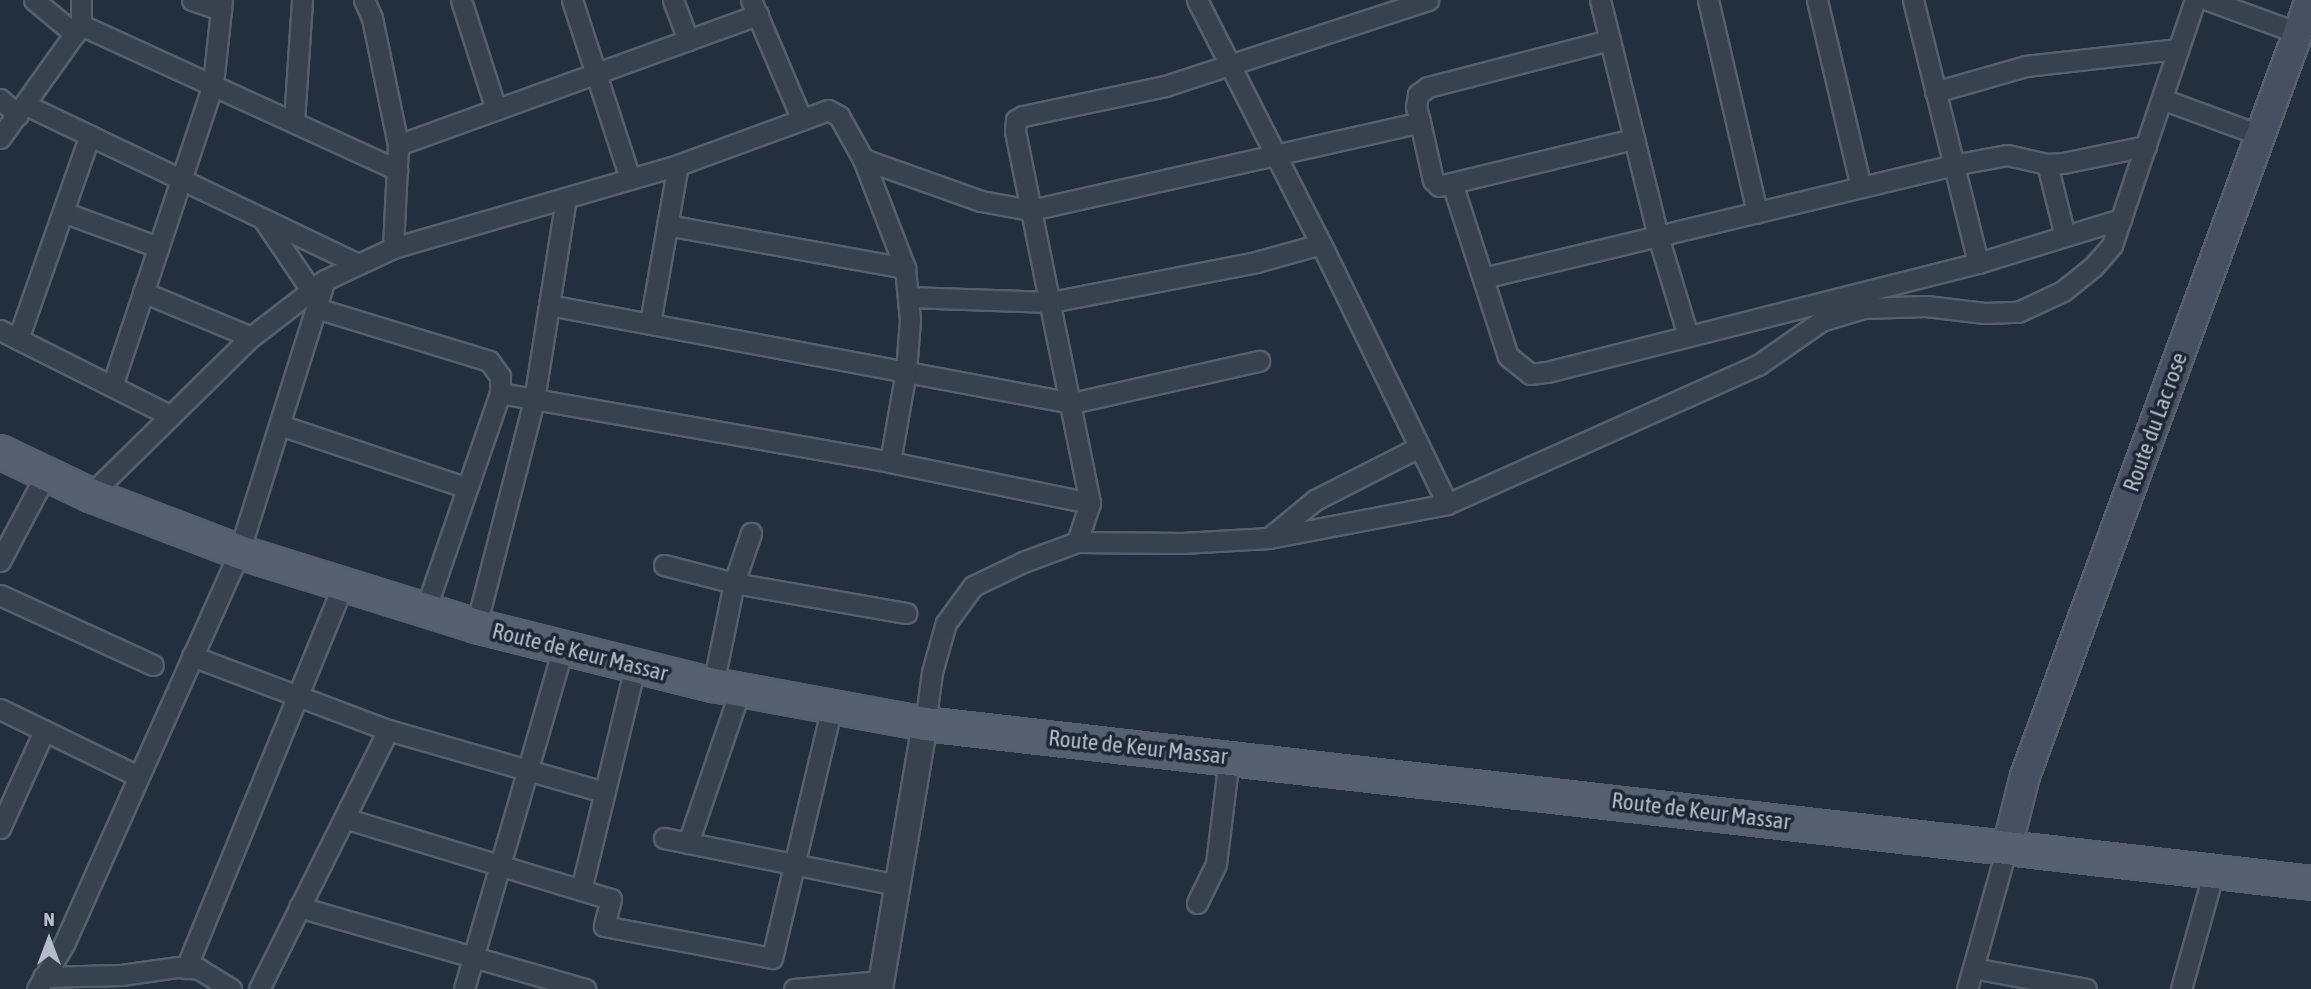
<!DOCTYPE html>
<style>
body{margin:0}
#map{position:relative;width:2311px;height:989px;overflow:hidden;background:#242f3e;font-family:"Asap Condensed",sans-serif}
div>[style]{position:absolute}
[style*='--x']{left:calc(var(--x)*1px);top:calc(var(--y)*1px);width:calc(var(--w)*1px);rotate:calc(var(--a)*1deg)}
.roads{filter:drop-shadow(2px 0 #565f6c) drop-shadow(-2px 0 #565f6c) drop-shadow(0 2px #565f6c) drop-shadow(0 -2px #565f6c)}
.minor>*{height:19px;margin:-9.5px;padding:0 9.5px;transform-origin:9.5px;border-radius:9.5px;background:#38414e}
.tertiary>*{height:24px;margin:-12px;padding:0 12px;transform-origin:12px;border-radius:12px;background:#38414e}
.secondary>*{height:28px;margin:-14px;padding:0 14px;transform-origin:14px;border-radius:14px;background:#465061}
.primary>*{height:32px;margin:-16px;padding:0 16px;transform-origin:16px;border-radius:16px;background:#56606e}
span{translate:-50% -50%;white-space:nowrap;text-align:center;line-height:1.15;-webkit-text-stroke:7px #1d2633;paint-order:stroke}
.street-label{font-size:23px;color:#b4bcc9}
.north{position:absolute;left:14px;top:905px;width:70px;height:70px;-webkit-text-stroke:5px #1d2633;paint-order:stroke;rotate:0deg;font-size:19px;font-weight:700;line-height:28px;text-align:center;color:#b4bcc9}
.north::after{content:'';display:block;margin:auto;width:24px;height:32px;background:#b4bcc9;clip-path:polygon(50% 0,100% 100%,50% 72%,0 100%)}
</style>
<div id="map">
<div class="roads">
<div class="minor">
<i style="--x:34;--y:0;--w:53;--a:39.7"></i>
<i style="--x:192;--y:0;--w:31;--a:19"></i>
<i style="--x:364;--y:0;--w:20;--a:66"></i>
<i style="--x:372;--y:18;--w:130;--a:78.4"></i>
<i style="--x:398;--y:145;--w:103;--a:92.8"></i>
<i style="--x:461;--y:0;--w:115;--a:72.3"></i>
<i style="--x:572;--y:0;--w:188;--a:72"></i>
<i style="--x:673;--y:0;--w:43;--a:69.4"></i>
<i style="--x:751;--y:0;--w:130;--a:67"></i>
<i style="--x:1197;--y:0;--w:274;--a:63.1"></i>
<i style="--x:1321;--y:244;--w:289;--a:64.1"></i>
<i style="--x:1600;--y:0;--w:243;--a:76.2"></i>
<i style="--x:1658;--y:236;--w:104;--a:73.3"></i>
<i style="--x:1708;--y:0;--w:218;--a:77"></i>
<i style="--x:1817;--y:0;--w:192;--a:76.8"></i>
<i style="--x:1913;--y:0;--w:271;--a:76.1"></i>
<i style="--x:2208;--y:0;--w:96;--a:20.1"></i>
<i style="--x:81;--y:25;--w:348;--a:24.6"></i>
<i style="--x:1935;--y:92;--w:95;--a:-15.9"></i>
<i style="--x:2026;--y:66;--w:153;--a:-6.4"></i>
<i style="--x:0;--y:99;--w:24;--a:42"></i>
<i style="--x:2162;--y:99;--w:104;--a:20.2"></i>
<i style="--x:26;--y:105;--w:368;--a:25.6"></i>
<i style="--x:294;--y:121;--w:121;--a:-86.2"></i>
<i style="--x:1420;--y:122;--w:59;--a:77.4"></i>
<i style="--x:1433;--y:180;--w:8;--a:45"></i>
<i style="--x:1439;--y:186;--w:201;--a:-13.6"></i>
<i style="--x:0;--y:138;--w:139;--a:-54.4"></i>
<i style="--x:81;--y:25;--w:25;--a:-90"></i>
<i style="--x:398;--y:145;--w:383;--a:-19.9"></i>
<i style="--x:863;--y:159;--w:125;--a:19.6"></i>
<i style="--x:981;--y:201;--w:51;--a:10.2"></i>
<i style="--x:1031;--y:210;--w:399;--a:-12.7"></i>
<i style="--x:1420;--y:122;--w:16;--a:-105"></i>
<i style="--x:1416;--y:107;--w:13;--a:-81"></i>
<i style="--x:1418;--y:94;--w:12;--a:-35"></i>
<i style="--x:1428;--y:87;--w:188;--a:-14.5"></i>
<i style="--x:2047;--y:164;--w:74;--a:76"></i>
<i style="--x:1452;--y:183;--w:182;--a:72.1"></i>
<i style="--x:1508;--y:356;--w:28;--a:39"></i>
<i style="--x:1530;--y:374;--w:17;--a:-7"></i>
<i style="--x:1547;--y:372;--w:445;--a:-14.2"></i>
<i style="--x:1978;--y:263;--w:150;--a:-17.1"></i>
<i style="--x:63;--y:212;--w:101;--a:20.2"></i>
<i style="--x:263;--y:219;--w:86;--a:55.9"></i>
<i style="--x:667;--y:225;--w:242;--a:10.2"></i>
<i style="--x:1483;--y:278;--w:483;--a:-13.5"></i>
<i style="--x:1953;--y:165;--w:55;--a:-10.5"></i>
<i style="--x:2007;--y:155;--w:41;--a:12.7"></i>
<i style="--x:2047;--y:164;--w:16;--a:-4"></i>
<i style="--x:2063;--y:163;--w:85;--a:-11.6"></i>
<i style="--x:143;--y:292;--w:117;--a:22.6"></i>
<i style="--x:908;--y:297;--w:143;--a:2"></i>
<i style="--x:1051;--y:302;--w:209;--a:-11"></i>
<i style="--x:1256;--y:262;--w:67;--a:-15.5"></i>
<i style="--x:549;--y:305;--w:532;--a:10.61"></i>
<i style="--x:1072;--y:403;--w:192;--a:-12.7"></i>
<i style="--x:316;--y:308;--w:181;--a:17"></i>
<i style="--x:489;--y:361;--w:19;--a:54"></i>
<i style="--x:500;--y:376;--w:17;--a:90"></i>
<i style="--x:500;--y:393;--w:231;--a:109"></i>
<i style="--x:650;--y:323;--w:160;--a:-80"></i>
<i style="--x:0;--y:330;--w:191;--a:26.7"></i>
<i style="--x:18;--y:339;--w:216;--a:-70.6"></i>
<i style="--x:112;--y:386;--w:318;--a:-71.5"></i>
<i style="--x:213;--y:84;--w:84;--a:-83.9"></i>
<i style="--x:500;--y:393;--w:396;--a:10"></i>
<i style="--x:890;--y:462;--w:204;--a:11.6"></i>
<i style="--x:280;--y:425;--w:197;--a:18.6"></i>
<i style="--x:90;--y:495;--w:226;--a:-44.5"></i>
<i style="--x:251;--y:337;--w:93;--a:-37.6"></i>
<i style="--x:325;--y:280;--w:75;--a:-25.2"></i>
<i style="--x:393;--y:248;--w:297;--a:-16.2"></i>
<i style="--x:678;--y:165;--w:160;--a:-20.1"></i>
<i style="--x:828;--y:110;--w:13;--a:29"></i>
<i style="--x:839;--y:116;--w:49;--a:60.8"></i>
<i style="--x:863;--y:159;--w:117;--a:68.9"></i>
<i style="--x:905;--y:268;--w:52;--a:84.5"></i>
<i style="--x:910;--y:320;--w:51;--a:94.5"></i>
<i style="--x:906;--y:371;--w:92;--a:100"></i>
<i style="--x:1269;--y:538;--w:60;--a:-39.6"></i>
<i style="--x:1315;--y:500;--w:117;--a:-27"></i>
<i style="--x:1077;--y:542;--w:105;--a:0.5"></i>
<i style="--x:1182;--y:543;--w:87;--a:-3.3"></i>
<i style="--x:1269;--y:538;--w:181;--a:-10.8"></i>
<i style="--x:1447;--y:504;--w:341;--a:-24.1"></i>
<i style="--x:1758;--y:365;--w:77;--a:-34.9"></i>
<i style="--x:1821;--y:321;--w:45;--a:-16.8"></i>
<i style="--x:1864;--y:308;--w:62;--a:-1.8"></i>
<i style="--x:1926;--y:306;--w:59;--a:6.8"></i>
<i style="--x:1985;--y:313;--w:33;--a:-2"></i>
<i style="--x:2018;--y:312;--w:50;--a:-25"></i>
<i style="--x:2063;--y:291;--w:38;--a:-39"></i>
<i style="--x:2093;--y:267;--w:29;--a:-49"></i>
<i style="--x:2112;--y:245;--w:259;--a:-71.3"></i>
<i style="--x:0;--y:561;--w:98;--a:-62.1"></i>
<i style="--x:664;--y:565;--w:72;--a:14.4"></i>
<i style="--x:734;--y:583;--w:175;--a:9.9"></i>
<i style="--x:0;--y:595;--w:168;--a:24.6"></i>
<i style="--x:476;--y:626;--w:233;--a:-75.6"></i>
<i style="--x:534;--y:400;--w:204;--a:-81"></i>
<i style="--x:192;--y:656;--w:210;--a:20.7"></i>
<i style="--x:388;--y:730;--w:225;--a:16"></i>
<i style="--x:713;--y:685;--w:104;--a:-78.4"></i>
<i style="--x:734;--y:583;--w:53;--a:-71.2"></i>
<i style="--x:0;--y:709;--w:153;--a:25.9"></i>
<i style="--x:925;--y:724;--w:52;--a:-82.3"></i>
<i style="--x:932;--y:672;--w:51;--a:-74.1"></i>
<i style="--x:946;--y:623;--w:46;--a:-53.9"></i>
<i style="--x:973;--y:586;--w:55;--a:-25.6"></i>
<i style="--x:1023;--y:562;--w:58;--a:-20.3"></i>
<i style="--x:1077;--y:542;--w:41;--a:-71.6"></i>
<i style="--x:1090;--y:503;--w:379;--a:-101.4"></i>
<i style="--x:1015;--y:131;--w:11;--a:-85"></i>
<i style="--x:1016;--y:120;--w:8;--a:-30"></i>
<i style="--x:1023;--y:116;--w:145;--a:-11.9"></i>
<i style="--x:1165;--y:86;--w:277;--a:-18.1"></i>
<i style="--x:344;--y:818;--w:279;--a:16.9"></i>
<i style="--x:611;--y:899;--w:28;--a:105"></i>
<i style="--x:604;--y:926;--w:171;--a:10.8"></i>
<i style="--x:772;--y:958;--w:258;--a:-76.6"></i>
<i style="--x:0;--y:828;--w:107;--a:-65.6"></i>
<i style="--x:664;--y:838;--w:239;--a:11.4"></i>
<i style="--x:688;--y:843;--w:162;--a:-71.2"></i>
<i style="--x:581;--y:890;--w:230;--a:-76.4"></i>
<i style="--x:1197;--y:903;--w:43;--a:-64"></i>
<i style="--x:1216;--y:864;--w:107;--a:-83"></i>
<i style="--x:299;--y:907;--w:298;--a:16"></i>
<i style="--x:186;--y:968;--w:414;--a:-67.7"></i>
<i style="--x:1973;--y:968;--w:115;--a:10.5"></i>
<i style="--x:43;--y:977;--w:78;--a:-1.5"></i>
<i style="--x:121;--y:975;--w:58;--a:-8"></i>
<i style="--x:178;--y:967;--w:21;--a:5"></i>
<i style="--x:199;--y:969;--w:38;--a:32"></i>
<i style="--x:37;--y:989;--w:52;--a:-59"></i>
<i style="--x:64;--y:944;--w:429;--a:-65.9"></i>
<i style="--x:239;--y:552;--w:285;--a:-72.5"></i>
<i style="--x:259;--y:989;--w:289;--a:-63.5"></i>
<i style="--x:464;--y:989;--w:355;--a:-73.8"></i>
<i style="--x:794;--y:989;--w:87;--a:-5.3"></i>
<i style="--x:1967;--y:989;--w:148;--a:-74.3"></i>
<i style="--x:2181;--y:989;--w:123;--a:-74.4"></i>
</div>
<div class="tertiary">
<i style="--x:880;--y:989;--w:269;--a:-80.4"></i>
</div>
<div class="secondary">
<i style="--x:2007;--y:847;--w:73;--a:-75.8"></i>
<i style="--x:2025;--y:776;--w:827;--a:-69.83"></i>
</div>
<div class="primary">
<i style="--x:0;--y:452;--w:100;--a:25.5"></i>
<i style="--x:90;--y:495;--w:160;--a:20.9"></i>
<i style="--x:239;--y:552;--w:248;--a:17.3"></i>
<i style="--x:476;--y:626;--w:244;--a:14"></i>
<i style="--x:713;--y:685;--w:216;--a:10.4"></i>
<i style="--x:925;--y:724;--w:1395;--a:6.54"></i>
</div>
</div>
<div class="street-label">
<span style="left:2155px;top:422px;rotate:-70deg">Route du Lac rose</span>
<span style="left:580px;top:652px;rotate:14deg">Route de Keur Massar</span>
<span style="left:1138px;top:747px;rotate:6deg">Route de Keur Massar</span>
<span style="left:1701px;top:811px;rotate:7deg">Route de Keur Massar</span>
</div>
<div class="north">N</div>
</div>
